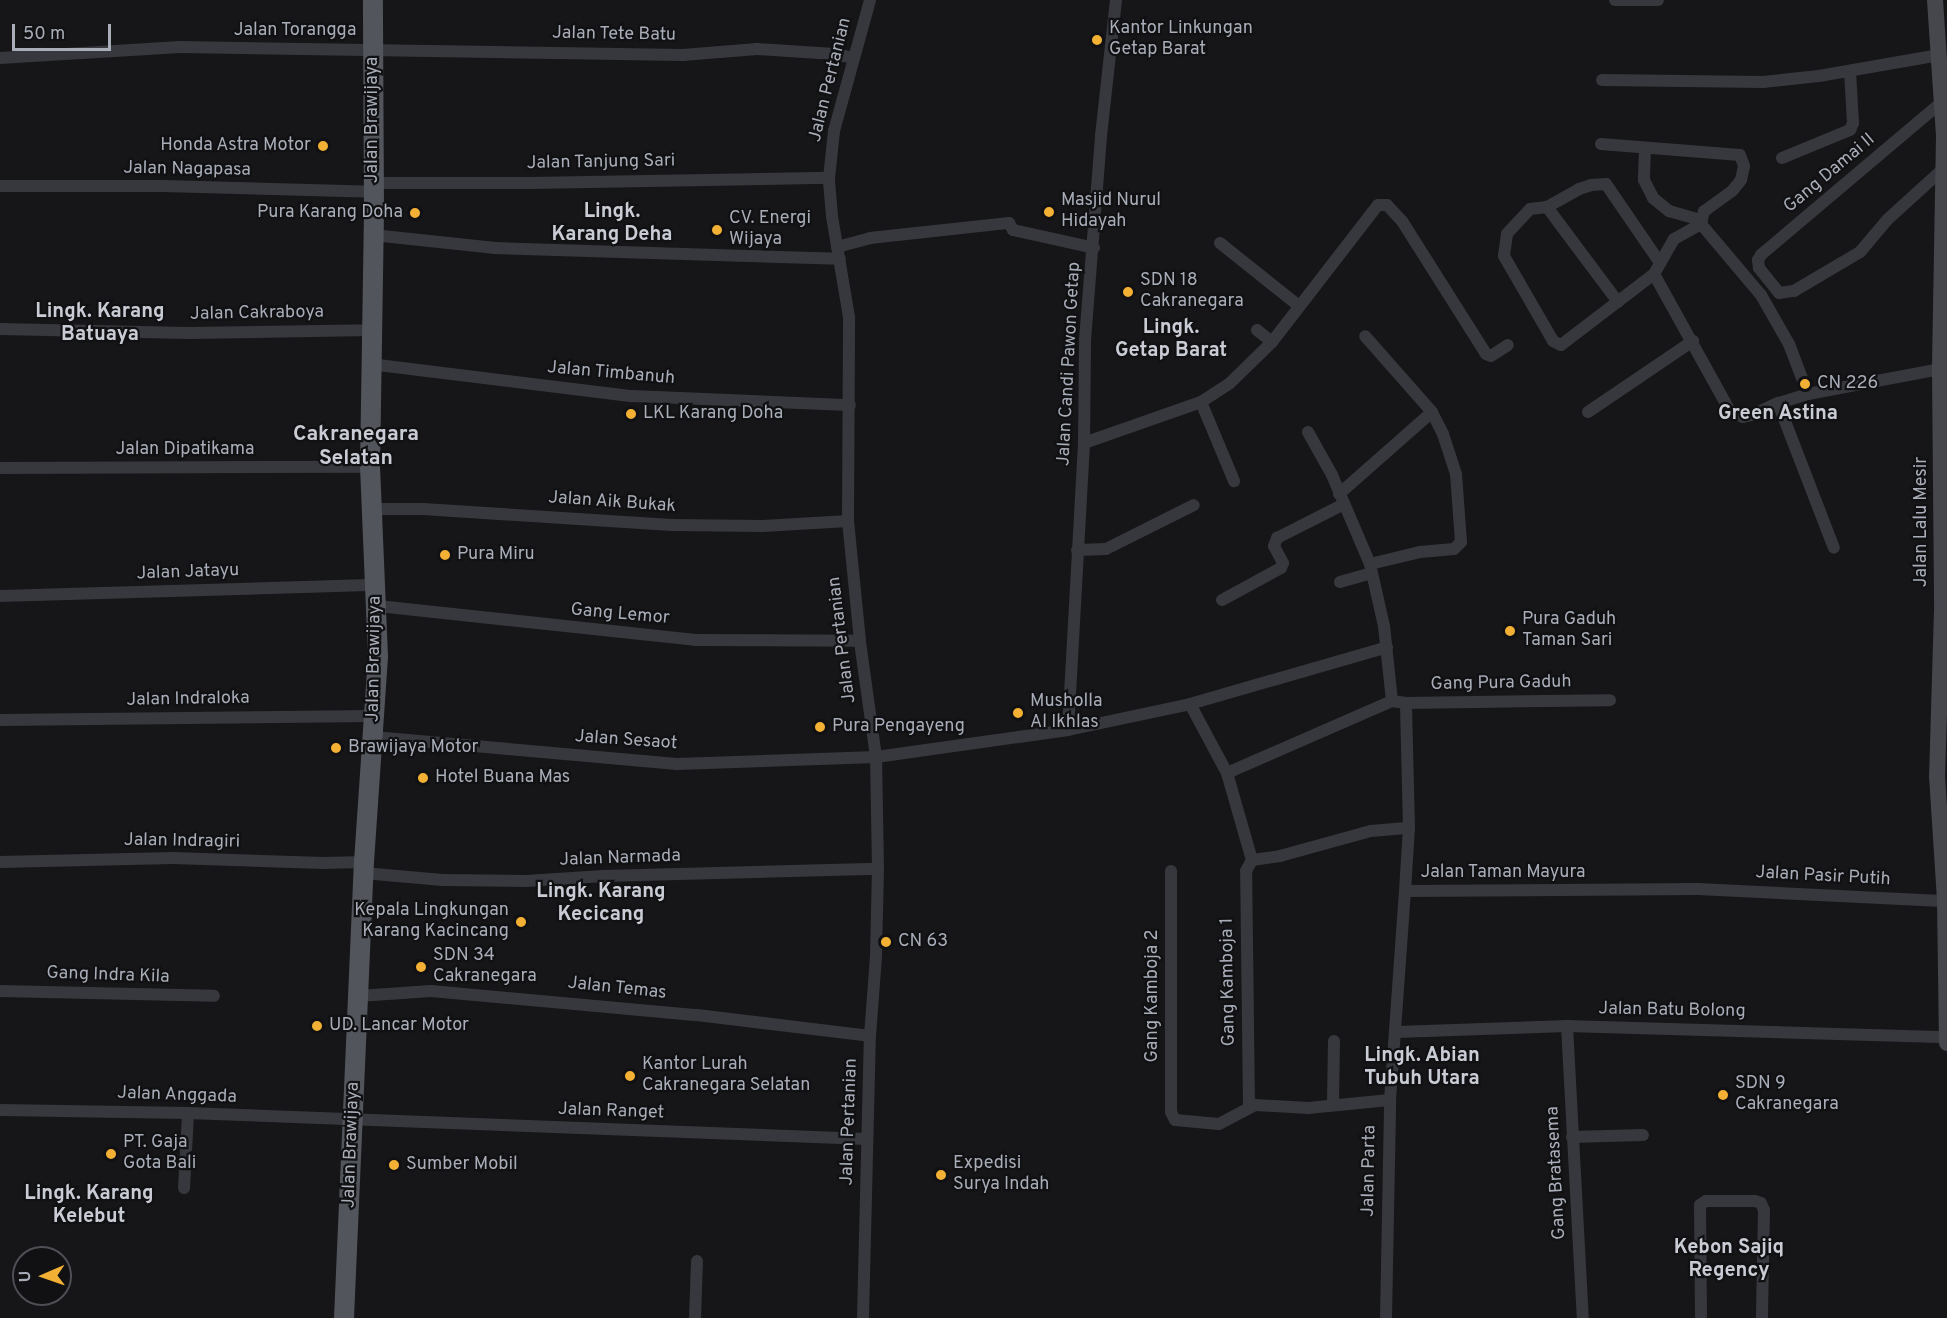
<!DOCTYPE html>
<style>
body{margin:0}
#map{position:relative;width:1947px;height:1318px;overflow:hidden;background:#161618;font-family:Overpass,sans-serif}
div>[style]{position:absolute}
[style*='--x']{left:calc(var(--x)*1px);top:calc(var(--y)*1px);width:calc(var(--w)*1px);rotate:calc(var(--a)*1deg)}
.street>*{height:12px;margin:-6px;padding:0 6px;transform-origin:6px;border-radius:6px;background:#37383d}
.secondary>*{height:16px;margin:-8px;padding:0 8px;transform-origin:8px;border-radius:8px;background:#45474d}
.primary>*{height:20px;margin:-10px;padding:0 10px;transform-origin:10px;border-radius:10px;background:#53555c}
.dots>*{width:16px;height:16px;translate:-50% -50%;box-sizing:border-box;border:3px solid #111113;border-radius:50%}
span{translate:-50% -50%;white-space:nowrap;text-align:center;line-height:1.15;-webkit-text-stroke:4.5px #111113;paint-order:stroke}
.poi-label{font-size:18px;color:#a8adb8}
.left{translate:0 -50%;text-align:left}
.right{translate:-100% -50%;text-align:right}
.street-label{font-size:18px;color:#a8adb8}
.neighbourhood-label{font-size:20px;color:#c9ccd4;font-weight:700}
.quarter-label{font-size:21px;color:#c9ccd4;font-weight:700}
.north{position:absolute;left:12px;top:1246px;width:60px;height:60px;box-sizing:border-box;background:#111113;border:2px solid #4d4f55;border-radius:50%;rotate:268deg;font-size:16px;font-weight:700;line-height:24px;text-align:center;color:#a8adb8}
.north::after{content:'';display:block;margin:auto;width:21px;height:27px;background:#f2b134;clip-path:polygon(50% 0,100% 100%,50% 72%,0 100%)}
.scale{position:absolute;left:12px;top:24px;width:99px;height:27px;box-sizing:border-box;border:3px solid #a8adb8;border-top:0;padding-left:8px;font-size:18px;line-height:21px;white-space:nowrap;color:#a8adb8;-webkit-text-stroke:4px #111113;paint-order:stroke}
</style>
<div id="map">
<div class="street">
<i style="--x:1615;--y:0;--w:43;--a:0"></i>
<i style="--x:0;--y:58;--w:180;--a:-3.5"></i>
<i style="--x:180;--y:47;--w:503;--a:0.91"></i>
<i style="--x:683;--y:55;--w:74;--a:-4.6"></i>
<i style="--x:757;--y:49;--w:77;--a:3.7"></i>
<i style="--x:834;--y:54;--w:20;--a:11"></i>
<i style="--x:1602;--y:80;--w:161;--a:0.7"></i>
<i style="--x:1763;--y:82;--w:56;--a:-6.1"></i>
<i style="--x:1819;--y:76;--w:122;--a:-9.9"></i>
<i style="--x:1943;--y:101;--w:238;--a:139.8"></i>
<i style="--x:1761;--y:255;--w:6;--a:121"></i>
<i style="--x:1758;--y:260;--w:8;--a:83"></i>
<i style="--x:1759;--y:268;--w:32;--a:51"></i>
<i style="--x:1779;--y:293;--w:15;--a:-8"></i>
<i style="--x:1794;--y:291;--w:77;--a:-30.6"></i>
<i style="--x:1860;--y:252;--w:43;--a:-49.7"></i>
<i style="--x:1888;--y:219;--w:76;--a:-42.3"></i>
<i style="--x:1601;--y:144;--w:139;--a:4.5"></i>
<i style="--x:1740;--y:155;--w:12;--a:70"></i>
<i style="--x:1744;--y:166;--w:14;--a:102"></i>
<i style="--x:1741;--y:180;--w:14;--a:129"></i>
<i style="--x:1732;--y:191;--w:34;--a:144"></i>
<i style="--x:1704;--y:211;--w:13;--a:103"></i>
<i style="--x:1701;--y:224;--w:93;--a:49.8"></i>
<i style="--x:1761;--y:295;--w:56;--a:60.3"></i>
<i style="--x:1789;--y:344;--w:53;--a:69.2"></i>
<i style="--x:1808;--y:394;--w:134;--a:-10.7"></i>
<i style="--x:1645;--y:148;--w:32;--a:92"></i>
<i style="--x:1644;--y:180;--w:20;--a:63"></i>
<i style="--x:1653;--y:198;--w:21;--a:39"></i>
<i style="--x:1669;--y:211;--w:32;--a:16"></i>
<i style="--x:1782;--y:158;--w:74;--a:-22.4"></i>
<i style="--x:1850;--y:130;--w:8;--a:-67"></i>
<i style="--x:1853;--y:123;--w:52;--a:-93.3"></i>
<i style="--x:373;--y:183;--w:158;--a:0"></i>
<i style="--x:531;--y:183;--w:298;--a:-1"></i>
<i style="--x:0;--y:186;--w:163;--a:0"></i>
<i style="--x:163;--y:186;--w:210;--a:1.6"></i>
<i style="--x:1547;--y:207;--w:37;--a:-29"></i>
<i style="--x:1579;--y:189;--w:13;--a:-18"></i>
<i style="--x:1591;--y:185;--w:15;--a:-4"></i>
<i style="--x:1606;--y:184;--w:96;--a:55.6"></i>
<i style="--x:373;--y:235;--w:123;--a:6.1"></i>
<i style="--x:495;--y:248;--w:345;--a:1.8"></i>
<i style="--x:1220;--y:243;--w:101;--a:38.6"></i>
<i style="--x:837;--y:247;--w:34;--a:-15"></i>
<i style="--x:870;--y:238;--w:140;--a:-6.2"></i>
<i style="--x:1009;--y:223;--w:8;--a:60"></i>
<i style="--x:1013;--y:230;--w:83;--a:12.5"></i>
<i style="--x:1654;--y:274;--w:159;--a:61"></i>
<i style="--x:1731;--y:413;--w:13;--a:18"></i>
<i style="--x:1743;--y:417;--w:9;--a:-13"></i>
<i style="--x:1752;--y:415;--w:29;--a:-25"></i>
<i style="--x:1618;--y:302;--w:119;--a:-126.8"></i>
<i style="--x:1547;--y:207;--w:17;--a:173"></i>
<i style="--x:1530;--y:209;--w:34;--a:133"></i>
<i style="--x:1507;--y:234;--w:22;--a:98"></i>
<i style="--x:1504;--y:256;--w:98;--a:60"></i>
<i style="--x:1553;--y:341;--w:9;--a:27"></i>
<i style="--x:1561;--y:345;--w:117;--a:-37.4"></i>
<i style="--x:1654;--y:274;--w:40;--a:-60.3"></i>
<i style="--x:1674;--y:239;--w:31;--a:-29"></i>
<i style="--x:0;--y:329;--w:188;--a:1.2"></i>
<i style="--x:188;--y:333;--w:183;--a:-0.9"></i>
<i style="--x:1257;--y:330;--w:19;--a:39"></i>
<i style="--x:370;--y:364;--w:264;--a:7"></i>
<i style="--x:632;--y:396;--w:218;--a:2.4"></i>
<i style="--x:1808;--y:394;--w:31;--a:163"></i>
<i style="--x:1778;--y:403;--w:155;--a:68.9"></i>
<i style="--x:1201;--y:402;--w:86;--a:67.3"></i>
<i style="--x:1588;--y:412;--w:127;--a:-34.1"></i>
<i style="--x:1308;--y:432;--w:49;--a:60.8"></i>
<i style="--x:1332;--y:475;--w:97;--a:66.9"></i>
<i style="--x:1370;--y:564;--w:64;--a:77.3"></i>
<i style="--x:1384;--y:626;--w:75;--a:83.9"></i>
<i style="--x:1084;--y:443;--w:124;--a:-19.3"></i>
<i style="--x:1201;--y:402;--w:33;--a:-33"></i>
<i style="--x:1229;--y:384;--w:60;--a:-44.3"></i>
<i style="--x:1272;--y:342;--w:173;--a:-52.3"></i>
<i style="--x:1378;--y:205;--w:9;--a:0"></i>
<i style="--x:1387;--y:205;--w:22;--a:47"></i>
<i style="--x:1402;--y:221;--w:157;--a:57.7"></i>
<i style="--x:1486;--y:354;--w:5;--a:22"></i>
<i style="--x:1491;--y:356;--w:20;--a:-33"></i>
<i style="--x:0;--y:468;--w:370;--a:-0.2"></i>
<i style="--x:1339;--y:494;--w:124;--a:-41.4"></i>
<i style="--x:1432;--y:412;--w:101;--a:-131.4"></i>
<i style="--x:372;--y:509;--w:51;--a:0"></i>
<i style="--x:423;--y:509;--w:249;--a:3.7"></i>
<i style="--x:671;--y:525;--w:92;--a:0.6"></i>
<i style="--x:763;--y:526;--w:85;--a:-3.4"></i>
<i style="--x:1077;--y:550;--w:29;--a:-2"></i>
<i style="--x:1106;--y:549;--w:98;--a:-26.6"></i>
<i style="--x:1370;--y:564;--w:51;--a:-13.5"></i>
<i style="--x:1420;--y:552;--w:34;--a:-5"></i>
<i style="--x:1454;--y:549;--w:10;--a:-45"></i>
<i style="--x:1461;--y:542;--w:68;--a:-94.2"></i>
<i style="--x:1456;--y:474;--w:42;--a:-108"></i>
<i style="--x:1443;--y:434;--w:25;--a:-117"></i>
<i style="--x:1340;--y:582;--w:33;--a:-16"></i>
<i style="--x:0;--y:596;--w:377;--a:-1.7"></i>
<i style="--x:1222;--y:600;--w:67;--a:-28.5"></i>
<i style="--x:1281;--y:568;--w:5;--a:-68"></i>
<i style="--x:1283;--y:563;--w:19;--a:-118"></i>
<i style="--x:1274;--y:546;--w:9;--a:-69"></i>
<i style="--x:1277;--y:538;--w:75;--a:-26.9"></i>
<i style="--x:378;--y:606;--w:319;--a:6.1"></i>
<i style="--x:695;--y:640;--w:165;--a:0.3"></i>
<i style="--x:1392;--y:701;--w:14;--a:8"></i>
<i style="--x:1406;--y:703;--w:204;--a:-0.8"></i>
<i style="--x:1190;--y:704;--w:205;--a:-16.1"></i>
<i style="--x:0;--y:720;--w:375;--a:-0.6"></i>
<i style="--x:1068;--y:730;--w:287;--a:-86.8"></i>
<i style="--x:1084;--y:443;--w:103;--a:-89.4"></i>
<i style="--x:1085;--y:340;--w:205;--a:-85.5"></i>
<i style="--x:1101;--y:136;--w:137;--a:-83.7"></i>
<i style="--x:374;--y:737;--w:304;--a:5.1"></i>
<i style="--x:677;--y:764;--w:199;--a:-2"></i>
<i style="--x:876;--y:757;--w:194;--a:-8"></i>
<i style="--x:1068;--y:730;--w:125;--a:-12"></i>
<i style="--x:1190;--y:704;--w:78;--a:61.8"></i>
<i style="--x:1227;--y:773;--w:180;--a:-23.6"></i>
<i style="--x:1227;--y:773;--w:91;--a:74"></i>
<i style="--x:1252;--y:860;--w:28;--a:-8"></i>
<i style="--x:1280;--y:856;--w:94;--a:-15.4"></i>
<i style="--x:1371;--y:831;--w:38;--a:-5"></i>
<i style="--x:0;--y:862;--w:173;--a:-1.3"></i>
<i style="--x:173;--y:858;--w:151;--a:1.9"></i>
<i style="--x:324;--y:863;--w:40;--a:-1.4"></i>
<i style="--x:1171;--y:871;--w:241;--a:90"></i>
<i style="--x:1171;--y:1112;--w:9;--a:63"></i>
<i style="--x:1175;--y:1120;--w:44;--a:5.2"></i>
<i style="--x:1219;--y:1124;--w:41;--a:-27.8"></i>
<i style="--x:1255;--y:1105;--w:53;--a:3.2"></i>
<i style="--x:1308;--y:1108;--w:82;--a:-5.6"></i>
<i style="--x:363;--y:873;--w:80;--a:5"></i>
<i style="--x:443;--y:880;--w:83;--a:0.7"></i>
<i style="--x:526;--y:881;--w:77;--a:-3.7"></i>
<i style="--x:603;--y:876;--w:275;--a:-1.5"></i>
<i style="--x:1405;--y:891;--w:63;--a:-86.4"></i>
<i style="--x:1409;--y:828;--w:125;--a:-91.4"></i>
<i style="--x:0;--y:991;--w:214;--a:1.3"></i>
<i style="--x:359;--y:996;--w:72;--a:-4"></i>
<i style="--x:431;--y:991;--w:267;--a:5.2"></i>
<i style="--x:697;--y:1015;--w:174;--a:6.9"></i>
<i style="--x:1567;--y:1026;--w:292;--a:86.9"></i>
<i style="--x:1396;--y:1032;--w:171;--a:-2"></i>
<i style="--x:1567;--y:1026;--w:380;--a:1.7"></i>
<i style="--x:1333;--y:1104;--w:63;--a:-89.1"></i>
<i style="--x:1249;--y:1106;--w:235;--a:-90.7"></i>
<i style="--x:1246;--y:871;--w:13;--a:-61"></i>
<i style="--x:0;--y:1110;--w:188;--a:0.9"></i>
<i style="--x:188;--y:1113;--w:679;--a:2.19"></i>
<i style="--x:1572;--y:1137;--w:71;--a:-1.6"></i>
<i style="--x:184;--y:1188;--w:75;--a:-86.9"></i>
<i style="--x:695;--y:1318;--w:57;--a:-88"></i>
<i style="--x:863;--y:1318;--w:282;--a:-88.6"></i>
<i style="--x:870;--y:1036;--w:80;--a:-85.7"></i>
<i style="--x:876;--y:956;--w:87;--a:-88.7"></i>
<i style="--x:878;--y:869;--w:112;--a:-91"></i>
<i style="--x:876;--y:757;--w:117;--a:-97.9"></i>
<i style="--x:860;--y:641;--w:121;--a:-95.7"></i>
<i style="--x:848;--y:521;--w:204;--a:-89.7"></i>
<i style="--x:849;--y:317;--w:102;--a:-99.6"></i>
<i style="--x:832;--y:216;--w:38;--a:-95"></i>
<i style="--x:829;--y:178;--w:47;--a:-83.9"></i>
<i style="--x:834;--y:131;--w:136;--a:-74.6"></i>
<i style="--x:1386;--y:1318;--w:218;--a:-88.9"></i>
<i style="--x:1390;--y:1100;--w:210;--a:-85.9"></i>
<i style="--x:1405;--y:891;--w:293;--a:-0.4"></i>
<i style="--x:1698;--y:889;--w:249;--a:2.8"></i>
<i style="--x:1701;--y:1318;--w:113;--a:-90.5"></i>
<i style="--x:1700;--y:1205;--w:7;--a:-34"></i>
<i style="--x:1706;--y:1201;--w:49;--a:0"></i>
<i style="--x:1755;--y:1201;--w:6;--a:18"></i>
<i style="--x:1761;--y:1203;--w:8;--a:67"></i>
<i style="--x:1764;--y:1210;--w:108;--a:91.1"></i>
</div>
<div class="secondary">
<i style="--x:1935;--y:0;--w:137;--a:86.2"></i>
<i style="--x:1944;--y:137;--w:232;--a:91"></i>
<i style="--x:1940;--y:369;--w:241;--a:89.5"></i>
<i style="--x:1942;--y:610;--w:166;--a:91.7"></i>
<i style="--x:1937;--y:776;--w:125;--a:86.3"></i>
<i style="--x:1945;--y:901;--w:142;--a:89.2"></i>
</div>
<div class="primary">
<i style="--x:344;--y:1318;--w:456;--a:-87.5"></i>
<i style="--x:364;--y:862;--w:205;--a:-86.1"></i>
<i style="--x:378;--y:657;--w:190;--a:-92.4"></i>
<i style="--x:370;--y:467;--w:258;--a:-89.1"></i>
<i style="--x:374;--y:209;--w:209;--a:-90.3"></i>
</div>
<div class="dots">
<i style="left:1097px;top:40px;background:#f2b134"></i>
<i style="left:323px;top:146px;background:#f2b134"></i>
<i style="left:1049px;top:212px;background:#f2b134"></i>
<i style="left:415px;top:213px;background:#f2b134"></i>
<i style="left:717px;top:230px;background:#f2b134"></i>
<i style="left:1128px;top:292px;background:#f2b134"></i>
<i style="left:1805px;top:384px;background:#f2b134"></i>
<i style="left:631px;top:414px;background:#f2b134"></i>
<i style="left:445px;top:555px;background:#f2b134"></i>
<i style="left:1510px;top:631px;background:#f2b134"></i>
<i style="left:1018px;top:713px;background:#f2b134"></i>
<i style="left:820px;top:727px;background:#f2b134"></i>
<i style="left:336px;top:748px;background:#f2b134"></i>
<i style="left:423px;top:778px;background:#f2b134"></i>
<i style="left:521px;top:922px;background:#f2b134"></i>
<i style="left:886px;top:942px;background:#f2b134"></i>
<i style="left:421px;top:967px;background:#f2b134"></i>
<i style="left:317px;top:1026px;background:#f2b134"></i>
<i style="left:630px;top:1076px;background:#f2b134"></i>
<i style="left:1723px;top:1095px;background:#f2b134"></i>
<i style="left:111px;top:1154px;background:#f2b134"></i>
<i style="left:394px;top:1165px;background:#f2b134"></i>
<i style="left:941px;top:1175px;background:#f2b134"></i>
</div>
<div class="poi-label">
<span class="left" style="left:1109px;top:40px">Kantor Linkungan<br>Getap Barat</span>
<span class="right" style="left:311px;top:146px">Honda Astra Motor</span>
<span class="left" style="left:1061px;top:212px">Masjid Nurul<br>Hidayah</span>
<span class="right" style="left:403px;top:213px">Pura Karang Doha</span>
<span class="left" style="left:729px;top:230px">CV. Energi<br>Wijaya</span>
<span class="left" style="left:1140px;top:292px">SDN 18<br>Cakranegara</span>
<span class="left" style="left:1817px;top:384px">CN 226</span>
<span class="left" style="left:643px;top:414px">LKL Karang Doha</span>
<span class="left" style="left:457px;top:555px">Pura Miru</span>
<span class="left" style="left:1522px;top:631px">Pura Gaduh<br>Taman Sari</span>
<span class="left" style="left:1030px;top:713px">Musholla<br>Al Ikhlas</span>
<span class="left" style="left:832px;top:727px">Pura Pengayeng</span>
<span class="left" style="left:348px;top:748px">Brawijaya Motor</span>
<span class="left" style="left:435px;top:778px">Hotel Buana Mas</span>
<span class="right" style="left:509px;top:922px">Kepala Lingkungan<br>Karang Kacincang</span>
<span class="left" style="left:898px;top:942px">CN 63</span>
<span class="left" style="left:433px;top:967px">SDN 34<br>Cakranegara</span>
<span class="left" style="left:329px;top:1026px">UD. Lancar Motor</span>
<span class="left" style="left:642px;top:1076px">Kantor Lurah<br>Cakranegara Selatan</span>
<span class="left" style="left:1735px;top:1095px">SDN 9<br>Cakranegara</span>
<span class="left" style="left:123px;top:1154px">PT. Gaja<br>Gota Bali</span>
<span class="left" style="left:406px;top:1165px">Sumber Mobil</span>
<span class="left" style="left:953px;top:1175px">Expedisi<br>Surya Indah</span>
</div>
<div class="street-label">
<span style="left:295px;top:31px">Jalan Torangga</span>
<span style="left:614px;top:35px;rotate:1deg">Jalan Tete Batu</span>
<span style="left:831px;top:80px;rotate:-76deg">Jalan Pertanian</span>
<span style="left:373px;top:120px;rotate:-90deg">Jalan Brawijaya</span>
<span style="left:601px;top:163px;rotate:-1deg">Jalan Tanjung Sari</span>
<span style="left:187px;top:170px;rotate:1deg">Jalan Nagapasa</span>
<span style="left:1830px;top:174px;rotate:-40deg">Gang Damai II</span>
<span style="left:257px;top:314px;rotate:-1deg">Jalan Cakraboya</span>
<span style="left:1070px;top:364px;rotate:-87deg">Jalan Candi Pawon Getap</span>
<span style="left:611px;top:374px;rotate:5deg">Jalan Timbanuh</span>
<span style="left:185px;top:450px">Jalan Dipatikama</span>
<span style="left:612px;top:503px;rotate:4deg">Jalan Aik Bukak</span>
<span style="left:1922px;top:522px;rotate:-90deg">Jalan Lalu Mesir</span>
<span style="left:188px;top:573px;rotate:-2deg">Jalan Jatayu</span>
<span style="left:620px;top:615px;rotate:5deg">Gang Lemor</span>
<span style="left:843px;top:640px;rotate:-97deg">Jalan Pertanian</span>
<span style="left:375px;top:659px;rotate:-89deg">Jalan Brawijaya</span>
<span style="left:1501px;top:684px;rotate:-1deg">Gang Pura Gaduh</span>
<span style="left:188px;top:700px;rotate:-1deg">Jalan Indraloka</span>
<span style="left:626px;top:741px;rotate:4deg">Jalan Sesaot</span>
<span style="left:182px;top:842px;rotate:1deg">Jalan Indragiri</span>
<span style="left:620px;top:859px;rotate:-2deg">Jalan Narmada</span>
<span style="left:1503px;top:873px">Jalan Taman Mayura</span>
<span style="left:1823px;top:877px;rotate:3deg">Jalan Pasir Putih</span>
<span style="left:108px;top:976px;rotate:2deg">Gang Indra Kila</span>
<span style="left:1229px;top:982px;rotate:-91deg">Gang Kamboja 1</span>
<span style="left:617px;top:989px;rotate:6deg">Jalan Temas</span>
<span style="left:1153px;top:996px;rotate:-90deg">Gang Kamboja 2</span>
<span style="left:1672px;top:1011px;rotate:1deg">Jalan Batu Bolong</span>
<span style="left:177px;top:1096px;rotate:2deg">Jalan Anggada</span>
<span style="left:611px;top:1112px;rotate:2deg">Jalan Ranget</span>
<span style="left:850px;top:1122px;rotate:-88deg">Jalan Pertanian</span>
<span style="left:352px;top:1145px;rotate:-88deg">Jalan Brawijaya</span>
<span style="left:1370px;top:1171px;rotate:-89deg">Jalan Parta</span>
<span style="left:1557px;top:1173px;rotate:-93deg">Gang Bratasema</span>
</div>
<div class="neighbourhood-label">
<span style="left:612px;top:224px">Lingk.<br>Karang Deha</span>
<span style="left:100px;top:324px">Lingk. Karang<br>Batuaya</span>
<span style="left:1171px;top:340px">Lingk.<br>Getap Barat</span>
<span style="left:1778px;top:414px">Green Astina</span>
<span style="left:601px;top:904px">Lingk. Karang<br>Kecicang</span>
<span style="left:1422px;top:1068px">Lingk. Abian<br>Tubuh Utara</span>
<span style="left:89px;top:1206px">Lingk. Karang<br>Kelebut</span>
<span style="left:1729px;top:1260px">Kebon Sajiq<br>Regency</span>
</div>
<div class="quarter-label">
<span style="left:356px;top:447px">Cakranegara<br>Selatan</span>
</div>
<div class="north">U</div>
<div class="scale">50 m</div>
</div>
